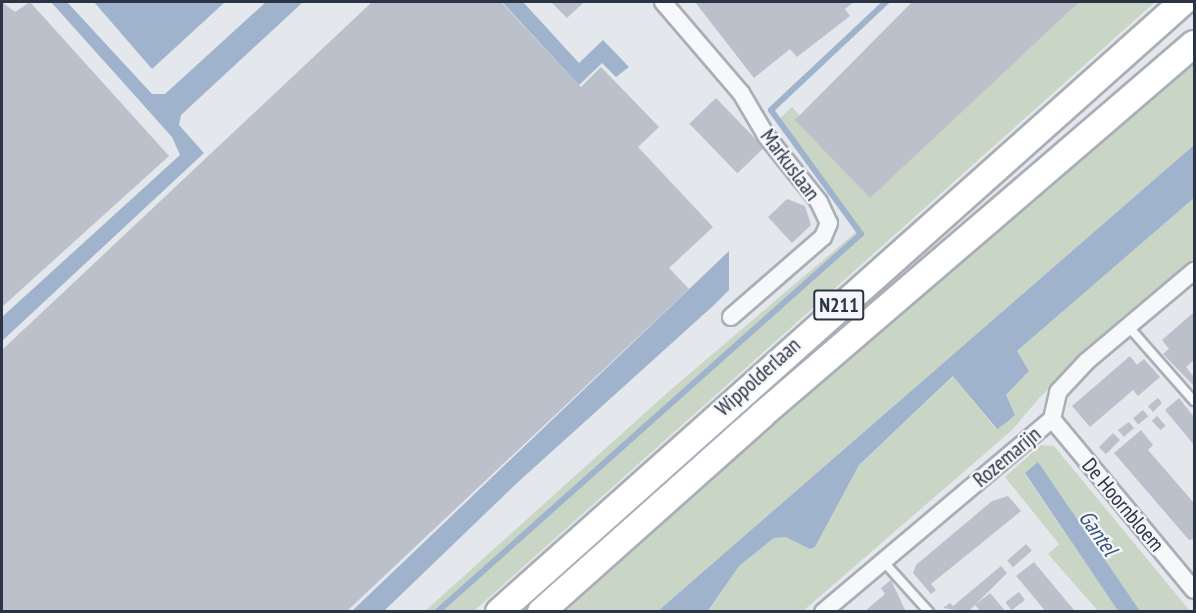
<!DOCTYPE html>
<style>
body{margin:0}
#map{position:relative;width:1196px;height:613px;overflow:hidden;background:#e4e7ec;font-family:"PT Sans Narrow",sans-serif}
div>[style]{position:absolute}
[style*='--x']{left:calc(var(--x)*1px);top:calc(var(--y)*1px);width:calc(var(--w)*1px);rotate:calc(var(--a)*1deg)}
.green>*{inset:0;background:#c9d6c5}
.water>*{inset:0;background:#9fb4cc}
.stream>*{height:6px;margin:-3px;padding:0 3px;transform-origin:3px;border-radius:3px;background:#9fb4cc}
.building>*{inset:0;background:#bbc0ca;transform-origin:0 0}
.roads{filter:drop-shadow(2px 0 #a9aeb7) drop-shadow(-2px 0 #a9aeb7) drop-shadow(0 2px #a9aeb7) drop-shadow(0 -2px #a9aeb7)}
.lane>*{height:8px;margin:-4px;padding:0 4px;transform-origin:4px;border-radius:4px;background:#f7f8fa}
.street>*{height:16px;margin:-8px;padding:0 8px;transform-origin:8px;border-radius:8px;background:#f7f8fa}
.primary>*{height:26px;margin:-13px;padding:0 13px;transform-origin:13px;border-radius:13px;background:#fff}
span{translate:-50% -50%;white-space:nowrap;text-align:center;line-height:1.15;-webkit-text-stroke:4.5px #f4f6f9;paint-order:stroke}
.shield-label span{padding:2px 4px;background:#f4f6f9;border:2px solid;border-radius:4px;-webkit-text-stroke-width:0}
.shield-label{font-size:20px;color:#2b3445;font-weight:700}
.street-label{font-size:21px;color:#2b3445}
.water-label{font-size:22px;color:#34527a;font-style:italic}
.frame{position:absolute;inset:0;border:3px solid #2b3445;pointer-events:none}
</style>
<div id="map">
<div class="green">
<i style="clip-path:polygon(1073px 2px,1155px 2px,474px 611px,424px 612px,667px 393px,856px 232px,778px 120px,792px 107px,868px 189px)"></i>
<i style="clip-path:polygon(1194px 64px,1194px 145px,658px 611px,565px 612px,949px 267px)"></i>
<i style="clip-path:polygon(1194px 198px,1194px 259px,1040px 397px,1012px 430px,803px 611px,708px 612px,739px 566px,774px 538px,786px 536px,810px 549px,815px 547px,859px 465px,954px 376px,996px 429px,1006px 395px,1029px 371px,1017px 351px)"></i>
<i style="clip-path:polygon(1041px 445px,1054px 446px,1190px 611px,1140px 611px,1038px 463px,1025px 474px,1118px 611px,1098px 611px,1048px 554px,1059px 544px,1005px 477px)"></i>
</div>
<div class="water">
<i style="clip-path:polygon(51px 2px,67px 2px,152px 94px,165px 94px,266px 2px,303px 2px,181px 115px,179px 125px,204px 153px,2px 341px,2px 317px,180px 155px,172px 137px)"></i>
<i style="clip-path:polygon(94px 2px,225px 2px,152px 69px)"></i>
<i style="clip-path:polygon(502px 2px,523px 2px,579px 63px,603px 40px,629px 67px,616px 77px,602px 63px,579px 85px)"></i>
<i style="clip-path:polygon(1194px 145px,1194px 198px,1017px 351px,1029px 371px,1006px 395px,1015px 415px,1007px 422px,997px 429px,953px 376px,859px 465px,815px 547px,810px 549px,786px 537px,774px 538px,739px 566px,708px 611px,658px 611px)"></i>
<i style="clip-path:polygon(729px 251px,729px 290px,714px 305px,517px 483px,384px 611px,352px 611px)"></i>
<i style="clip-path:polygon(1038px 462px,1140px 611px,1118px 611px,1025px 473px)"></i>
</div>
<div class="stream">
<i style="--x:437;--y:612;--w:568;--a:-41.72"></i>
<i style="--x:861;--y:234;--w:153;--a:-126"></i>
<i style="--x:771;--y:110;--w:158;--a:-43.2"></i>
</div>
<div class="building">
<i style="clip-path:polygon(2px 2px,15px 12px,30px 2px,169px 156px,2px 307px)"></i>
<i style="clip-path:polygon(372px 2px,501px 2px,581px 87px,601px 67px,659px 127px,638px 147px,713px 227px,669px 268px,689px 289px,346px 612px,2px 612px,2px 350px)"></i>
<i style="clip-path:polygon(551px 2px,584px 2px,567px 18px)"></i>
<i style="clip-path:polygon(695px 2px,854px 2px,845px 9px,850px 16px,797px 57px,790px 49px,754px 78px)"></i>
<i style="clip-path:polygon(912px 2px,1079px 2px,870px 198px,795px 120px)"></i>
<i style="left:716px;top:98px;width:69px;height:37px;rotate:46deg"></i>
<i style="clip-path:polygon(787px 199px,805px 206px,811px 225px,792px 243px,768px 217px)"></i>
<i style="clip-path:polygon(1194px 312px,1194px 360px,1186px 367px,1194px 377px,1194px 386px,1163px 354px,1169px 349px,1162px 340px)"></i>
<i style="clip-path:polygon(1130px 356px,1137px 365px,1144px 359px,1160px 377px,1138px 396px,1133px 390px,1090px 427px,1072px 406px)"></i>
<i style="clip-path:polygon(1158px 398px,1162px 403px,1153px 412px,1148px 406px)"></i>
<i style="clip-path:polygon(1179px 398px,1194px 417px,1194px 445px,1165px 410px)"></i>
<i style="left:1143px;top:410px;width:8px;height:13px;rotate:50deg"></i>
<i style="left:1157px;top:416px;width:13px;height:7px;rotate:48deg"></i>
<i style="clip-path:polygon(1129px 422px,1134px 428px,1124px 437px,1118px 430px)"></i>
<i style="clip-path:polygon(1141px 430px,1153px 445px,1148px 450px,1194px 503px,1194px 539px,1189px 540px,1114px 453px)"></i>
<i style="left:1113px;top:433px;width:10px;height:20px;rotate:45deg"></i>
<i style="clip-path:polygon(1008px 496px,1021px 511px,931px 584px,936px 590px,931px 594px,913px 573px,916px 565px,992px 501px)"></i>
<i style="left:1026px;top:544px;width:9px;height:25px;rotate:49deg"></i>
<i style="clip-path:polygon(1034px 562px,1068px 603px,1076px 612px,1046px 612px,1028px 590px,1016px 576px)"></i>
<i style="clip-path:polygon(1001px 566px,1007px 573px,968px 612px,943px 608px,950px 603px,953px 606px)"></i>
<i style="clip-path:polygon(891px 580px,906px 612px,864px 612px,885px 594px,881px 588px)"></i>
<i style="left:1019px;top:592px;width:10px;height:17px;rotate:53deg"></i>
<i style="clip-path:polygon(990px 593px,1002px 607px,1006px 612px,981px 612px,975px 605px)"></i>
</div>
<div class="roads">
<div class="lane">
<i style="--x:1128;--y:326;--w:100;--a:48.7"></i>
<i style="--x:883;--y:561;--w:69;--a:48"></i>
</div>
<div class="street">
<i style="--x:663;--y:2;--w:120;--a:49.4"></i>
<i style="--x:741;--y:93;--w:51;--a:59.4"></i>
<i style="--x:767;--y:137;--w:83;--a:51.3"></i>
<i style="--x:819;--y:202;--w:23;--a:65"></i>
<i style="--x:829;--y:223;--w:15;--a:113"></i>
<i style="--x:823;--y:237;--w:122;--a:139"></i>
<i style="--x:1052;--y:419;--w:222;--a:50.3"></i>
<i style="--x:823;--y:612;--w:299;--a:-40.1"></i>
<i style="--x:1052;--y:419;--w:28;--a:-77"></i>
<i style="--x:1058;--y:392;--w:42;--a:-46.9"></i>
<i style="--x:1087;--y:361;--w:140;--a:-40.1"></i>
</div>
<div class="primary">
<i style="--x:499;--y:612;--w:916;--a:-41.73"></i>
<i style="--x:541;--y:612;--w:297;--a:-41.7"></i>
<i style="--x:763;--y:414;--w:568;--a:-40.65"></i>
</div>
</div>
<div class="shield-label">
<span style="left:839px;top:305px">N211</span>
</div>
<div class="street-label">
<span style="left:790px;top:165px;rotate:53deg">Markuslaan</span>
<span style="left:758px;top:377px;rotate:-42deg">Wippolderlaan</span>
<span style="left:1007px;top:457px;rotate:-40deg">Rozemarijn</span>
<span style="left:1123px;top:505px;rotate:50deg">De Hoornbloem</span>
</div>
<div class="water-label">
<span style="left:1098px;top:533px;rotate:55deg">Gantel</span>
</div>
<div class="frame"></div>
</div>
